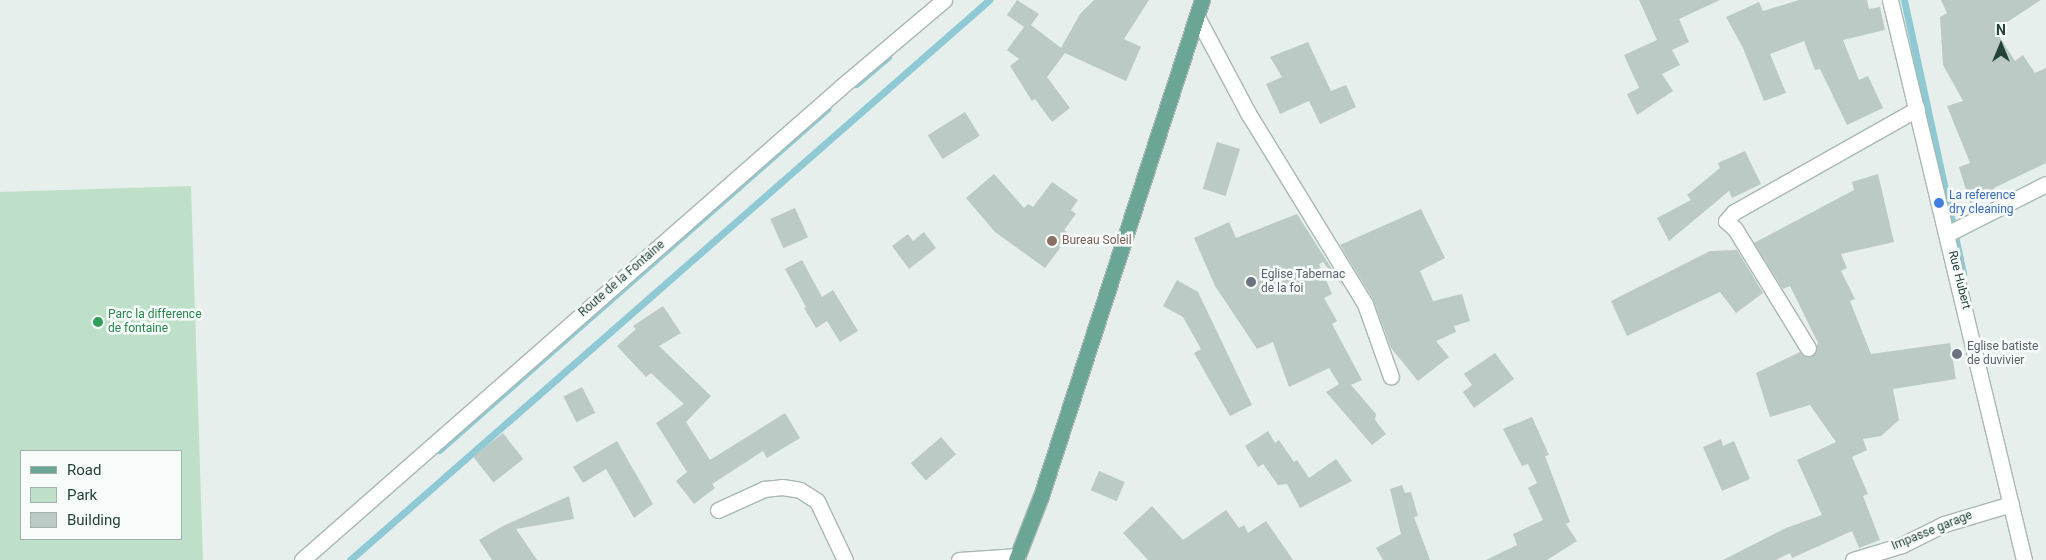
<!DOCTYPE html>
<style>
body{margin:0}
#map{position:relative;width:2046px;height:560px;overflow:hidden;background:#e6efeb;font-family:Roboto,sans-serif}
div>[style]{position:absolute}
[style*='--x']{left:calc(var(--x)*1px);top:calc(var(--y)*1px);width:calc(var(--w)*1px);rotate:calc(var(--a)*1deg)}
.green>*{inset:0;background:#bfe0c8}
.stream>*{height:7px;margin:-3.5px;padding:0 3.5px;transform-origin:3.5px;border-radius:3.5px;background:#8ec9d4}
.building>*{inset:0;background:#bbcac4;transform-origin:0 0}
.roads{filter:drop-shadow(1px 0 #a8b8b2) drop-shadow(-1px 0 #a8b8b2) drop-shadow(0 1px #a8b8b2) drop-shadow(0 -1px #a8b8b2)}
.minor>*{height:15px;margin:-7.5px;padding:0 7.5px;transform-origin:7.5px;border-radius:7.5px;background:#fff}
.major>*{height:15px;margin:-7.5px;padding:0 7.5px;transform-origin:7.5px;border-radius:7.5px;background:#6aa596}
.dots>*{width:14px;height:14px;translate:-50% -50%;box-sizing:border-box;border:2px solid #f7fbf9;border-radius:50%}
span{translate:-50% -50%;white-space:nowrap;text-align:center;line-height:1.15;-webkit-text-stroke:5px #f7fbf9;paint-order:stroke}
.shop-label{font-size:12px;color:#366cbe}
.left{translate:0 -50%;text-align:left}
.education-label{font-size:12px;color:#785e54}
.worship-label{font-size:12px;color:#5b616d}
.street-label{font-size:12px;color:#24423a}
.leisure-label{font-size:12px;color:#27864d}
.legend{position:absolute;left:20px;top:450px;width:162px;height:90px;box-sizing:border-box;background:#f7fbf9;border:1px solid #a3b1ad;margin:0;padding:6px 9px;list-style:none;font-size:15px;color:#24423a}
.legend li{display:flex;align-items:center;gap:10px;height:25px}
.legend b{width:25px;border:1px solid #a3b1ad}
.north{position:absolute;left:1976px;top:20px;width:50px;height:50px;-webkit-text-stroke:4px #f7fbf9;paint-order:stroke;rotate:0deg;font-size:14px;font-weight:700;line-height:20px;text-align:center;color:#24423a}
.north::after{content:'';display:block;margin:auto;width:18px;height:22px;background:#24423a;clip-path:polygon(50% 0,100% 100%,50% 72%,0 100%)}
</style>
<div id="map">
<div class="green">
<i style="clip-path:polygon(evenodd,191px 186px,203px 560px,0 560px,0 192px,191px 186px,21px 451px,181px 451px,181px 539px,21px 539px,21px 451px)"></i>
</div>
<div class="stream">
<i style="--x:1904;--y:0;--w:280;--a:77.8"></i>
<i style="--x:856;--y:84;--w:42;--a:-40.2"></i>
<i style="--x:439;--y:450;--w:517;--a:-41.31"></i>
<i style="--x:350;--y:560;--w:850;--a:-41.23"></i>
</div>
<div class="building">
<i style="clip-path:polygon(1017px 0,1039px 14px,1031px 25px,1061px 48px,1080px 14px,1094px 0,1149px 0,1124px 39px,1141px 47px,1126px 81px,1065px 53px,1047px 77px,1070px 108px,1052px 122px,1035px 99px,1032px 101px,1010px 66px,1019px 59px,1007px 50px,1024px 27px,1007px 15px)"></i>
<i style="clip-path:polygon(1639px 0,1720px 0,1679px 19px,1689px 42px,1672px 50px,1680px 65px,1662px 74px,1673px 91px,1637px 115px,1627px 94px,1639px 88px,1624px 55px,1657px 40px)"></i>
<i style="clip-path:polygon(1799px 0,1867px 0,1869px 9px,1880px 7px,1885px 30px,1843px 40px,1859px 80px,1868px 76px,1883px 108px,1847px 125px,1820px 69px,1815px 70px,1804px 41px,1770px 54px,1786px 93px,1764px 101px,1743px 48px,1726px 17px,1759px 2px,1763px 11px)"></i>
<i style="clip-path:polygon(1941px 0,2041px 0,1995px 30px,2015px 61px,2023px 55px,2035px 73px,2046px 68px,2046px 163px,1994px 188px,1996px 195px,1970px 203px,1959px 167px,1970px 163px,1947px 106px,1963px 101px,1943px 65px,1940px 17px,1947px 13px)"></i>
<i style="clip-path:polygon(1308px 42px,1331px 91px,1346px 85px,1356px 107px,1320px 124px,1309px 101px,1280px 114px,1266px 84px,1282px 77px,1270px 57px)"></i>
<i style="left:965px;top:112px;width:28px;height:44px;rotate:58deg"></i>
<i style="left:1217px;top:142px;width:24px;height:49px;rotate:17deg"></i>
<i style="clip-path:polygon(1745px 151px,1761px 184px,1732px 198px,1729px 191px,1669px 241px,1657px 218px,1691px 200px,1687px 195px,1720px 168px,1718px 163px)"></i>
<i style="clip-path:polygon(994px 174px,1024px 208px,1028px 204px,1033px 207px,1052px 182px,1078px 200px,1071px 210px,1076px 214px,1064px 230px,1070px 235px,1045px 268px,995px 232px,966px 198px)"></i>
<i style="clip-path:polygon(1878px 174px,1894px 242px,1841px 254px,1847px 268px,1841px 271px,1855px 299px,1850px 301px,1871px 354px,1950px 343px,1956px 379px,1893px 389px,1899px 420px,1881px 436px,1863px 439px,1867px 450px,1852px 457px,1868px 494px,1863px 496px,1880px 540px,1859px 548px,1852px 531px,1792px 558px,1790px 553px,1776px 560px,1723px 560px,1786px 528px,1822px 515px,1797px 460px,1836px 442px,1810px 405px,1770px 417px,1756px 373px,1800px 352px,1804px 356px,1812px 356px,1818px 343px,1790px 286px,1783px 289px,1754px 243px,1854px 190px,1852px 182px)"></i>
<i style="left:795px;top:208px;width:32px;height:27px;rotate:66deg"></i>
<i style="clip-path:polygon(1421px 209px,1445px 258px,1420px 271px,1433px 301px,1462px 294px,1470px 321px,1454px 326px,1456px 332px,1436px 341px,1449px 357px,1418px 381px,1391px 348px,1373px 299px,1340px 245px)"></i>
<i style="clip-path:polygon(1297px 214px,1344px 288px,1323px 262px,1319px 264px,1332px 294px,1324px 298px,1337px 321px,1332px 324px,1362px 380px,1351px 385px,1376px 414px,1375px 420px,1386px 434px,1372px 445px,1326px 392px,1339px 384px,1329px 368px,1289px 387px,1273px 342px,1257px 349px,1215px 286px,1194px 238px,1229px 222px,1236px 238px)"></i>
<i style="clip-path:polygon(924px 232px,936px 248px,909px 269px,892px 246px,908px 234px,913px 241px)"></i>
<i style="clip-path:polygon(1737px 250px,1763px 293px,1736px 313px,1720px 292px,1627px 336px,1611px 301px,1710px 251px)"></i>
<i style="clip-path:polygon(802px 260px,822px 297px,833px 290px,858px 331px,840px 342px,827px 321px,816px 328px,804px 308px,806px 307px,785px 269px)"></i>
<i style="clip-path:polygon(1177px 280px,1198px 292px,1252px 405px,1230px 416px,1194px 353px,1201px 349px,1183px 317px,1163px 306px)"></i>
<i style="clip-path:polygon(663px 306px,681px 333px,659px 346px,711px 396px,686px 422px,710px 460px,785px 413px,800px 438px,767px 458px,763px 451px,712px 484px,715px 488px,694px 504px,676px 481px,687px 472px,656px 423px,684px 404px,651px 373px,646px 377px,617px 346px,636px 329px,633px 326px)"></i>
<i style="clip-path:polygon(1495px 353px,1514px 379px,1474px 408px,1463px 392px,1472px 385px,1464px 374px)"></i>
<i style="left:582px;top:387px;width:29px;height:21px;rotate:63deg"></i>
<i style="clip-path:polygon(1532px 417px,1549px 455px,1545px 456px,1570px 522px,1566px 524px,1577px 541px,1547px 560px,1486px 560px,1517px 545px,1513px 534px,1543px 520px,1528px 488px,1537px 483px,1528px 464px,1522px 466px,1503px 429px)"></i>
<i style="clip-path:polygon(1268px 431px,1275px 443px,1279px 440px,1294px 462px,1297px 460px,1309px 478px,1336px 459px,1352px 481px,1300px 508px,1287px 484px,1278px 485px,1263px 464px,1258px 467px,1245px 446px)"></i>
<i style="left:503px;top:433px;width:33px;height:38px;rotate:52deg"></i>
<i style="left:941px;top:437px;width:23px;height:40px;rotate:49deg"></i>
<i style="clip-path:polygon(1721px 439px,1723px 446px,1734px 441px,1750px 479px,1722px 491px,1703px 447px)"></i>
<i style="clip-path:polygon(617px 441px,653px 504px,634px 518px,606px 469px,583px 483px,573px 467px)"></i>
<i style="left:1099px;top:471px;width:28px;height:21px;rotate:23deg"></i>
<i style="clip-path:polygon(1402px 485px,1405px 493px,1411px 492px,1418px 516px,1414px 517px,1430px 560px,1383px 560px,1376px 548px,1401px 534px,1390px 489px)"></i>
<i style="clip-path:polygon(569px 496px,574px 519px,516px 529px,537px 560px,492px 560px,479px 540px,503px 526px)"></i>
<i style="clip-path:polygon(1152px 506px,1183px 540px,1226px 510px,1239px 528px,1244px 525px,1248px 533px,1266px 521px,1293px 560px,1148px 560px,1123px 533px)"></i>
</div>
<div class="roads">
<div class="minor">
<i style="--x:1890;--y:0;--w:576;--a:76.54"></i>
<i style="--x:1197;--y:17;--w:109;--a:62"></i>
<i style="--x:1248;--y:113;--w:224;--a:58.5"></i>
<i style="--x:1365;--y:304;--w:77;--a:70.4"></i>
<i style="--x:1947;--y:234;--w:111;--a:-26.8"></i>
<i style="--x:1808;--y:348;--w:140;--a:-121.5"></i>
<i style="--x:1735;--y:229;--w:12;--a:-138"></i>
<i style="--x:1726;--y:221;--w:12;--a:-48"></i>
<i style="--x:1734;--y:212;--w:210;--a:-29.4"></i>
<i style="--x:718;--y:510;--w:51;--a:-24.5"></i>
<i style="--x:764;--y:489;--w:18;--a:-6"></i>
<i style="--x:782;--y:487;--w:18;--a:9"></i>
<i style="--x:800;--y:490;--w:20;--a:33"></i>
<i style="--x:817;--y:501;--w:65;--a:64.6"></i>
<i style="--x:302;--y:560;--w:717;--a:-41.27"></i>
<i style="--x:841;--y:87;--w:135;--a:-40.2"></i>
<i style="--x:959;--y:560;--w:59;--a:-3.9"></i>
<i style="--x:1853;--y:560;--w:51;--a:-17"></i>
<i style="--x:1902;--y:545;--w:47;--a:-26.6"></i>
<i style="--x:1944;--y:524;--w:70;--a:-16.6"></i>
</div>
<div class="major">
<i style="--x:1016;--y:560;--w:69;--a:-68.7"></i>
<i style="--x:1041;--y:496;--w:521;--a:-72.02"></i>
</div>
</div>
<div class="dots">
<i style="left:1939px;top:203px;background:#3f7fe0"></i>
<i style="left:1052px;top:241px;background:#8d6e63"></i>
<i style="left:1251px;top:282px;background:#6b7280"></i>
<i style="left:98px;top:322px;background:#2e9e5b"></i>
<i style="left:1957px;top:354px;background:#6b7280"></i>
</div>
<div class="shop-label">
<span class="left" style="left:1949px;top:203px">La reference<br>dry cleaning</span>
</div>
<div class="education-label">
<span class="left" style="left:1062px;top:241px">Bureau Soleil</span>
</div>
<div class="worship-label">
<span class="left" style="left:1261px;top:282px">Eglise Tabernac<br>de la foi</span>
<span class="left" style="left:1967px;top:354px">Eglise batiste<br>de duvivier</span>
</div>
<div class="street-label">
<span style="left:622px;top:279px;rotate:-41deg">Route de la Fontaine</span>
<span style="left:1959px;top:280px;rotate:76deg">Rue Hubert</span>
<span style="left:1932px;top:531px;rotate:-22deg">Impasse garage</span>
</div>
<div class="leisure-label">
<span class="left" style="left:108px;top:322px">Parc la difference<br>de fontaine</span>
</div>
<ul class="legend">
<li><b style="height:6px;background:#6aa596"></b>Road</li>
<li><b style="height:14px;background:#bfe0c8"></b>Park</li>
<li><b style="height:14px;background:#bbcac4"></b>Building</li>
</ul>
<div class="north">N</div>
</div>
